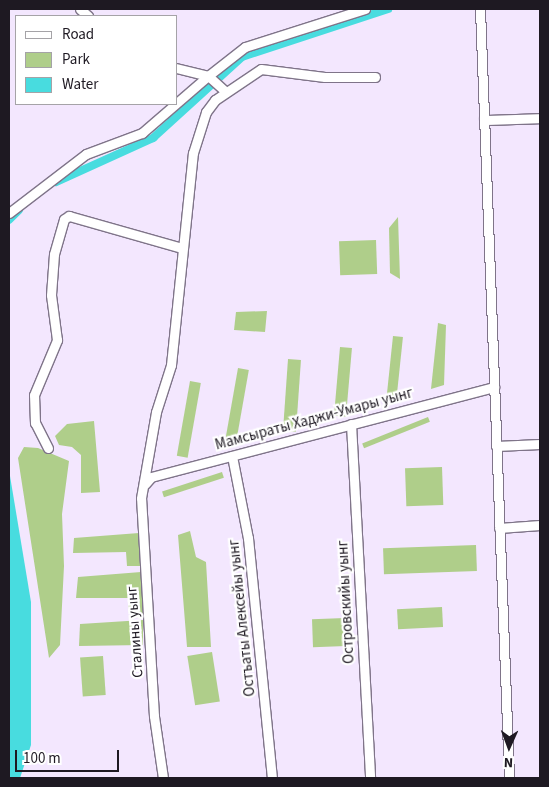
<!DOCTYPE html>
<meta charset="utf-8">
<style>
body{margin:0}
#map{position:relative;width:549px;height:787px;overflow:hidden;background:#f3e7fe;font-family:"Source Sans 3",sans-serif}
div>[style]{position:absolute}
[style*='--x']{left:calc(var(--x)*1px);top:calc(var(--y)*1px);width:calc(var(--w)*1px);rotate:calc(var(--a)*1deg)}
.green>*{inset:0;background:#afce8a;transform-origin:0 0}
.water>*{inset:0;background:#48dcdf}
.canal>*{height:8px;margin:-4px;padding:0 4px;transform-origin:4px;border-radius:4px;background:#48dcdf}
.roads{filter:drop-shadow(1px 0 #7f7489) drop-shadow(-1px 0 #7f7489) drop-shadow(0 1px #7f7489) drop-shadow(0 -1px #7f7489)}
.minor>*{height:9px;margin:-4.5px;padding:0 4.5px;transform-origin:4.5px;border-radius:4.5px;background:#fff}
span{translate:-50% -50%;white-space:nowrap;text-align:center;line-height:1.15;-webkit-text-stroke:4.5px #fff;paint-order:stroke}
.street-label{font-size:15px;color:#1e1922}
.frame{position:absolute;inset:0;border:10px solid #1e1922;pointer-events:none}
.legend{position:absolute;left:15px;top:15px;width:162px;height:90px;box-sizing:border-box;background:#fff;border:1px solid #a5a3a7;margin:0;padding:6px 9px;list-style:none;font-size:15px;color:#1e1922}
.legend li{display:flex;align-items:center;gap:10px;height:25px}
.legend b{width:25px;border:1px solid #a5a3a7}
.north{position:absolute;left:484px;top:722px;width:50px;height:50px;-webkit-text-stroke:4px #fff;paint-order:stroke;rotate:182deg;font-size:14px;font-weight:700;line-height:20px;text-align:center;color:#1e1922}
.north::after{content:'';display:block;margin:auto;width:18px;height:22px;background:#1e1922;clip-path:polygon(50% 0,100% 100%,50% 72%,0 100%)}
.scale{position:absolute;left:15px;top:750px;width:104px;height:22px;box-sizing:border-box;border:2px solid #1e1922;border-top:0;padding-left:6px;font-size:15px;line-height:18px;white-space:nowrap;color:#1e1922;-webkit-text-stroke:4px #fff;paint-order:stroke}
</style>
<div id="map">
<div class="green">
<i style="clip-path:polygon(398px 217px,400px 279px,390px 273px,389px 228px)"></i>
<i style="left:376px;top:240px;width:34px;height:37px;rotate:88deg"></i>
<i style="clip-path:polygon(267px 311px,265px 332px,234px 330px,236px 312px)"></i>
<i style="clip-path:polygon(438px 323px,446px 325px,444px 385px,431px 389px)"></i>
<i style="left:393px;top:336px;width:10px;height:65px;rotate:6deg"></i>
<i style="left:340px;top:347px;width:12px;height:69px;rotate:5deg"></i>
<i style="left:288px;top:359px;width:13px;height:72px;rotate:4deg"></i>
<i style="left:238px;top:368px;width:11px;height:76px;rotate:10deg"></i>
<i style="left:190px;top:381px;width:11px;height:76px;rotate:10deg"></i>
<i style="left:428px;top:417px;width:5px;height:71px;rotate:68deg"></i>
<i style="clip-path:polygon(94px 421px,100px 492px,81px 493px,81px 455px,72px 447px,59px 445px,55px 436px,67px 424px)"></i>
<i style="clip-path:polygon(24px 447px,38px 448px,69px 461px,62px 514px,64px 566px,60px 645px,49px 658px,18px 458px)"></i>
<i style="left:442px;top:467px;width:38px;height:37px;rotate:88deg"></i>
<i style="left:222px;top:472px;width:6px;height:63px;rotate:72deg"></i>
<i style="clip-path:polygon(190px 531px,196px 557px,206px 562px,211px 647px,187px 647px,178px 535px)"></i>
<i style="clip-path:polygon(139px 533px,140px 566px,127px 566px,126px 552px,73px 553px,74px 538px)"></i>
<i style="left:476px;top:545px;width:26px;height:93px;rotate:88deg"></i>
<i style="clip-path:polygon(141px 572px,143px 614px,129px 614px,128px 598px,76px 598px,78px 577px)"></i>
<i style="left:442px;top:607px;width:20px;height:45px;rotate:87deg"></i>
<i style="left:345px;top:618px;width:28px;height:33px;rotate:88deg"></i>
<i style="clip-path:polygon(143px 620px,143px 645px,79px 646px,80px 624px)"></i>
<i style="left:212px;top:652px;width:50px;height:25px;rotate:81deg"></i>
<i style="left:103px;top:656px;width:39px;height:23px;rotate:86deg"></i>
</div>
<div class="water">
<i style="clip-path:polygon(9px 470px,31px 602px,31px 745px,20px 778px,9px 778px)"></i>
</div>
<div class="canal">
<i style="--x:56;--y:182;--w:107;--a:-24.4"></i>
<i style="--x:153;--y:138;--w:120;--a:-42.3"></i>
<i style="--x:242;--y:57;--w:154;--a:-18.2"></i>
<i style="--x:9;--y:220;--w:14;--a:-45"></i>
</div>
<div class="roads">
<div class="minor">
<i style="--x:80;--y:9;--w:11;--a:41"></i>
<i style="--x:480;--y:9;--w:770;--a:87.84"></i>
<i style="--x:176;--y:68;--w:33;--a:14"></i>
<i style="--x:226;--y:92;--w:24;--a:-138"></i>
<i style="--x:208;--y:76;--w:47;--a:-38.1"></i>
<i style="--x:245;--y:47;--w:126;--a:-17.6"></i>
<i style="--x:484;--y:120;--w:56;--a:-2"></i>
<i style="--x:9;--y:213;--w:97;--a:-37.5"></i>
<i style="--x:86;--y:154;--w:60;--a:-20.6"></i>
<i style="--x:142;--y:133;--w:87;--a:-40.8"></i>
<i style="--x:351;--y:424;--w:355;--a:86.9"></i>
<i style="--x:496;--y:446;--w:44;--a:-2.6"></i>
<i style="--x:48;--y:448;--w:28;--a:-117"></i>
<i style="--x:35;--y:423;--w:28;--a:-92"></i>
<i style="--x:34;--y:395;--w:60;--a:-67.3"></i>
<i style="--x:57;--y:340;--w:45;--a:-97.6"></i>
<i style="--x:51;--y:295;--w:41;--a:-85.8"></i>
<i style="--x:54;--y:254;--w:36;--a:-74"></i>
<i style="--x:64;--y:219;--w:6;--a:-31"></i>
<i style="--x:69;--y:216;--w:117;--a:15.8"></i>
<i style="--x:232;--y:456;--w:84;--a:79"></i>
<i style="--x:248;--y:538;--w:241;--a:84.3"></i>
<i style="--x:145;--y:484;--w:9;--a:-49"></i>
<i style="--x:151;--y:477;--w:355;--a:-14.7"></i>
<i style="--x:499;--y:528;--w:41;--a:-4.2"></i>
<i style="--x:163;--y:778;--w:63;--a:-98.3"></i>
<i style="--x:154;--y:716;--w:218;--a:-93.4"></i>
<i style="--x:141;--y:498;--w:87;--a:-80.1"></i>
<i style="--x:156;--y:412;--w:49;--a:-72.3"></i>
<i style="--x:171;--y:365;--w:213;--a:-84.1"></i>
<i style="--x:193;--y:153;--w:43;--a:-72.4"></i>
<i style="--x:206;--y:112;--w:15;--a:-53"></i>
<i style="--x:215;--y:100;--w:55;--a:-34"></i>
<i style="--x:261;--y:69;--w:64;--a:7.1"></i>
<i style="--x:325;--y:77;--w:50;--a:0"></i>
</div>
</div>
<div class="street-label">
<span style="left:314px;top:419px;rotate:-15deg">Мамсыраты Хаджи-Умары уынг</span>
<span style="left:346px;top:602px;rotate:-93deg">Островскийы уынг</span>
<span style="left:242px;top:618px;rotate:-96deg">Остъаты Алексейы уынг</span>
<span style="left:135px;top:632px;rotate:-94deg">Сталины уынг</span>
</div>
<div class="frame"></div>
<ul class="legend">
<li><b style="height:6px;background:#fff"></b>Road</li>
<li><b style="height:14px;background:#afce8a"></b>Park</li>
<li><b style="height:14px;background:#48dcdf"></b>Water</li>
</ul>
<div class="north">N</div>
<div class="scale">100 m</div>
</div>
